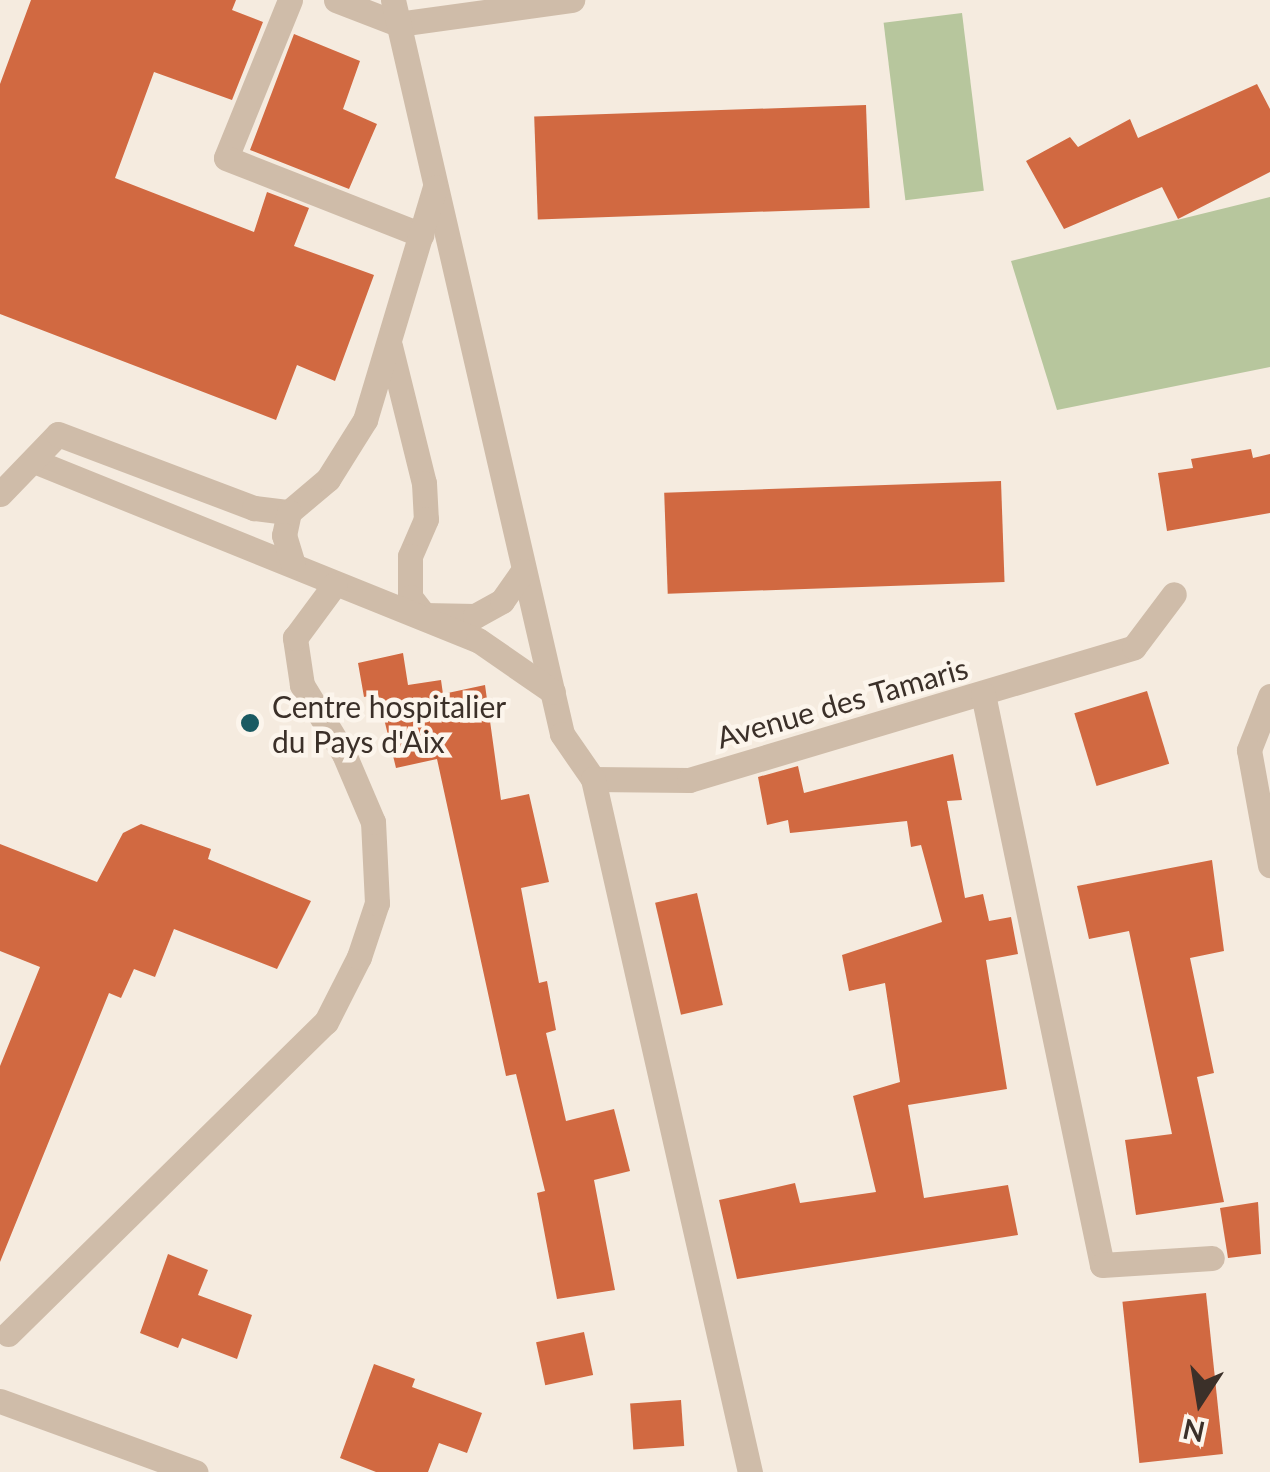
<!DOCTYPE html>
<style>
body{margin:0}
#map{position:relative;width:1270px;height:1472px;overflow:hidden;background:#f5ebdf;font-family:Lato,sans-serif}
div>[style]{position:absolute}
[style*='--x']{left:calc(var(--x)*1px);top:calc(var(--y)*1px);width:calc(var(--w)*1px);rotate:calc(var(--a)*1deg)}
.green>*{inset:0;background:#b7c69d;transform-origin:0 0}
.building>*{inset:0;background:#d16941;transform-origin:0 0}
.minor>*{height:25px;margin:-12.5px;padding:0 12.5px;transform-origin:12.5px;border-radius:12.5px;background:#cfbca9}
.dots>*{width:28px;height:28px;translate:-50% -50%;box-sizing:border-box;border:5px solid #fcf5ec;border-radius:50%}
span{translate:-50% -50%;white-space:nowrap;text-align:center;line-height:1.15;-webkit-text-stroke:9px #fcf5ec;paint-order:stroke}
.street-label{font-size:30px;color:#3b3029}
.poi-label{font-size:30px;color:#3b3029}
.left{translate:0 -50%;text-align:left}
.north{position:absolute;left:1150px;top:1352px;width:100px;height:100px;-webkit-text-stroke:8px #fcf5ec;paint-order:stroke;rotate:192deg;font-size:28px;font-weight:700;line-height:40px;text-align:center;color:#3b3029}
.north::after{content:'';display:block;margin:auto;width:35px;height:45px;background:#3b3029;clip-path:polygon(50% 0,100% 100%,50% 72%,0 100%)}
</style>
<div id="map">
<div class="green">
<i style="left:962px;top:13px;width:179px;height:79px;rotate:83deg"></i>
<i style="clip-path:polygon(1270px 197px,1270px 367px,1057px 410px,1011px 261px)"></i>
</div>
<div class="building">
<i style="clip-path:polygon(31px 0,236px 0,232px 10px,263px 22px,232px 100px,154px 72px,115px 178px,254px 232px,267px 192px,309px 208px,294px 246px,374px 275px,335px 381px,297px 365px,276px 420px,0 314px,0 84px)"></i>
<i style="clip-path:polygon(294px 34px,360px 61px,343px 109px,377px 124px,349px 189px,250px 150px)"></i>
<i style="clip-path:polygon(1257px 84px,1270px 109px,1270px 172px,1178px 219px,1162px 187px,1064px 229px,1026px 161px,1070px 137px,1078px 147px,1130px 119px,1138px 138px)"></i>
<i style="left:866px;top:105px;width:103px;height:332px;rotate:88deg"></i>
<i style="clip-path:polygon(1251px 449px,1253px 458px,1270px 454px,1270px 513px,1167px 531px,1158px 473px,1193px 468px,1191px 459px)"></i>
<i style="left:1001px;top:481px;width:101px;height:337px;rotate:88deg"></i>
<i style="clip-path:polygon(403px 653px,408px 685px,441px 680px,443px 694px,485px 685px,501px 800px,529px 794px,549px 882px,521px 888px,539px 983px,547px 981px,556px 1030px,546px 1033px,566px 1121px,614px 1109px,630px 1171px,594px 1180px,615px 1290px,557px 1299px,537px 1193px,545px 1191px,516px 1074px,506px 1076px,437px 759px,396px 768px,378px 694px,364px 697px,358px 663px)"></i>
<i style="left:1147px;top:691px;width:76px;height:76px;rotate:73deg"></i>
<i style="clip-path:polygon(953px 754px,962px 800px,947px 801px,965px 898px,983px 894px,989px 921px,1011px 917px,1018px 954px,986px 960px,1007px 1089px,908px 1105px,924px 1198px,1008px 1185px,1018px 1235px,737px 1279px,719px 1200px,795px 1183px,800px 1203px,876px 1192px,853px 1096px,900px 1082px,885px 983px,849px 991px,842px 955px,942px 922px,921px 845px,911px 847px,907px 821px,790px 833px,788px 820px,767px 825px,758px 777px,798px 766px,804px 793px)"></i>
<i style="clip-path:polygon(141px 824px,211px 849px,208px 859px,311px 901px,277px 969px,174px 929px,155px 977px,134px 969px,121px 998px,109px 993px,0 1262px,0 1066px,40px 967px,0 951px,0 844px,97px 882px,123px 833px)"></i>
<i style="clip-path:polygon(1212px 860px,1224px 951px,1190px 958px,1214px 1073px,1197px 1077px,1224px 1202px,1136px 1215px,1125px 1140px,1172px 1134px,1129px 931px,1089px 939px,1077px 886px)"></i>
<i style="left:697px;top:893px;width:115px;height:43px;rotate:77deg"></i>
<i style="clip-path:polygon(1258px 1202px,1261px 1254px,1228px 1258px,1220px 1208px)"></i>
<i style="clip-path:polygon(168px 1254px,208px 1270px,198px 1295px,252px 1315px,237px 1359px,182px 1338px,178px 1348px,140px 1333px)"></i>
<i style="left:1206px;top:1293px;width:162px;height:84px;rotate:84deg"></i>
<i style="left:584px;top:1332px;width:44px;height:49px;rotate:78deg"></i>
<i style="clip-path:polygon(374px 1364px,415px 1379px,412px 1387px,482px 1413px,467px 1453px,439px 1443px,428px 1472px,376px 1472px,340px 1458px)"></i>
<i style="left:681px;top:1400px;width:46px;height:51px;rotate:86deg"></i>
</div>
<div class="minor">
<i style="--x:290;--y:0;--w:170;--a:112.1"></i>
<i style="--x:226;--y:158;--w:210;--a:21.5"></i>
<i style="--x:336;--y:0;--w:66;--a:21.2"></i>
<i style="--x:398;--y:24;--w:176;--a:-7.9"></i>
<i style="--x:393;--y:0;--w:753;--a:77.03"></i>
<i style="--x:562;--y:734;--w:55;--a:55.4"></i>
<i style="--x:593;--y:779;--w:96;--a:0.6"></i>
<i style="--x:689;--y:780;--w:464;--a:-16.6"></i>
<i style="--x:1134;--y:647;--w:66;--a:-53"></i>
<i style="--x:390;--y:346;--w:141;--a:76.1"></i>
<i style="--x:424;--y:483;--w:36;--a:87"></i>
<i style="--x:426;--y:519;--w:40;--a:113.4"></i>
<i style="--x:410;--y:556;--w:41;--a:90"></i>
<i style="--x:410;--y:597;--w:23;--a:52"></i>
<i style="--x:424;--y:615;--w:51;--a:1.1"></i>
<i style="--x:475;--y:616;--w:31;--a:-29"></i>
<i style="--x:502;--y:601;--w:37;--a:-55"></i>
<i style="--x:34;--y:461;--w:479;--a:22"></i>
<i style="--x:478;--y:640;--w:91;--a:34.7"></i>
<i style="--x:0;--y:494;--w:83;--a:-46"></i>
<i style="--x:58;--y:434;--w:210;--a:20.7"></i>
<i style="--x:254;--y:508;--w:35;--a:7"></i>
<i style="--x:289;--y:512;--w:51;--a:-40.2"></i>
<i style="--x:328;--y:479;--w:70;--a:-57.9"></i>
<i style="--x:365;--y:420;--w:243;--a:-73.3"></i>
<i style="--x:289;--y:512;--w:24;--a:102"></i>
<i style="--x:284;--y:535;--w:30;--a:73"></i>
<i style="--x:983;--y:694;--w:583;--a:78.23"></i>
<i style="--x:1102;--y:1265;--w:110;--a:-3.6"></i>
<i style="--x:1270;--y:696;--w:58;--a:111.3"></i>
<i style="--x:1249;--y:750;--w:117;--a:79.7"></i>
<i style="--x:593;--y:779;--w:711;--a:77.24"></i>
<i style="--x:8;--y:1334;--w:445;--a:-44.5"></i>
<i style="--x:326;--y:1022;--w:73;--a:-63.1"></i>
<i style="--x:359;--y:957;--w:57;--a:-71.6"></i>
<i style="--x:377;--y:903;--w:81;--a:-92.8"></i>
<i style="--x:373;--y:822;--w:74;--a:-113.1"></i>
<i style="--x:344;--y:754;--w:81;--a:-121.3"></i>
<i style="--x:302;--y:685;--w:48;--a:-98.5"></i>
<i style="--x:295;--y:638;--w:67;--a:-53.5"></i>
<i style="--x:0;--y:1401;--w:208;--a:20"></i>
</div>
<div class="dots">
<i style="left:250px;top:723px;background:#1a5a62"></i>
</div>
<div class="street-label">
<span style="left:842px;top:702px;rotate:-16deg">Avenue des Tamaris</span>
</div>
<div class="poi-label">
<span class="left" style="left:272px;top:723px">Centre hospitalier<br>du Pays d'Aix</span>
</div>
<div class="north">N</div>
</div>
